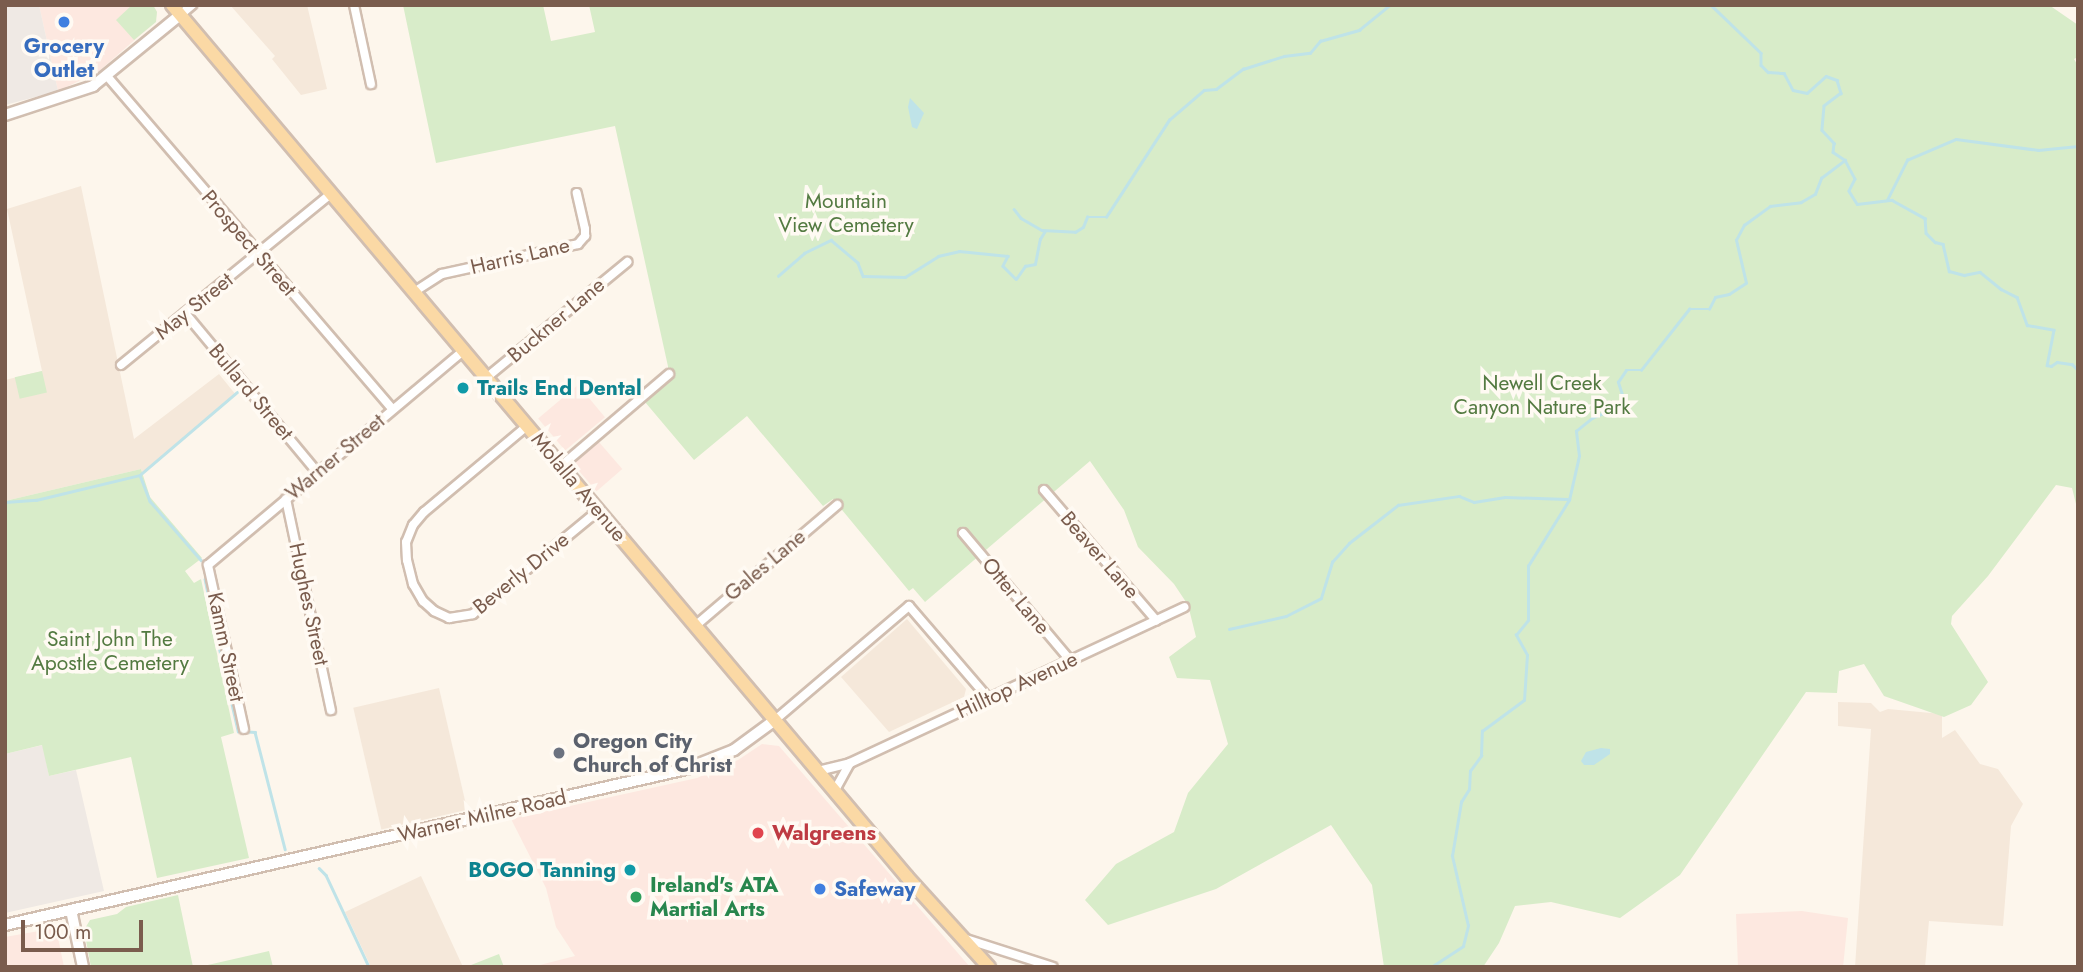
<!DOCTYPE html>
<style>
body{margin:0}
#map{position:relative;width:2083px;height:972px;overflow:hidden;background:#fdf6ec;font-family:Jost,sans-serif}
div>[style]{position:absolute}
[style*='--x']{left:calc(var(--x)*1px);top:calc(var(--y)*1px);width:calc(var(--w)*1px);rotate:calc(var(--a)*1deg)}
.residential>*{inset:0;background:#f5e8da;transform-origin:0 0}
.commercial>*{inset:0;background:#fde8e0;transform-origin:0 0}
.industrial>*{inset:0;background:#efe9e4}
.green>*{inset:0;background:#d8ecc9;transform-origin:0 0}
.water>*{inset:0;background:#bfe3e8}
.stream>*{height:2.5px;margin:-1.25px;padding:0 1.25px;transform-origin:1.25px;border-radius:1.25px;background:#bfe3e8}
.roads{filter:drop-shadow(2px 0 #d1beb0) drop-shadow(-2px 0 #d1beb0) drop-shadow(0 2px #d1beb0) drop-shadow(0 -2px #d1beb0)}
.street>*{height:8px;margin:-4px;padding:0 4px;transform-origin:4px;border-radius:4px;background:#fff}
.secondary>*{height:10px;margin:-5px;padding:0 5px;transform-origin:5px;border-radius:5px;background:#fff}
.primary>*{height:12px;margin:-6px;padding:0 6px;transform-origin:6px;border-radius:6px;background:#fbd9a5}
.dots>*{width:19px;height:19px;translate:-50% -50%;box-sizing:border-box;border:4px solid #fffaf3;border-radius:50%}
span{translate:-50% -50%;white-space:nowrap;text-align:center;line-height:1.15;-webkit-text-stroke:7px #fffaf3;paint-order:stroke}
.shop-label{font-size:21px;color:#366cbe;font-weight:700}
.left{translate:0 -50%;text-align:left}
.park-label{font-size:21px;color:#537a41}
.street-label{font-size:21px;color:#7a5c4d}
.culture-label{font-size:21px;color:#0d838f;font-weight:700}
.right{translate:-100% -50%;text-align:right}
.worship-label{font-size:21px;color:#5b616d;font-weight:700}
.health-label{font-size:21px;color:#be3a42;font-weight:700}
.leisure-label{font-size:21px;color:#27864d;font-weight:700}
.frame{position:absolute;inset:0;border:7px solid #7a5c4d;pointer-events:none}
.scale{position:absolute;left:21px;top:920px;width:122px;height:32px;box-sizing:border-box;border:4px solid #7a5c4d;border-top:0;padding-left:9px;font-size:21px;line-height:24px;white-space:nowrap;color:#7a5c4d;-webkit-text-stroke:5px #fffaf3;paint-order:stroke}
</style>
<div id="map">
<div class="residential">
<i style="clip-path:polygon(230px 5px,307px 5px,327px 89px,301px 95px,272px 59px,275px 56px)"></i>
<i style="clip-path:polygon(81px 186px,134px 439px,219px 374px,236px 395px,143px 474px,141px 469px,5px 501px,5px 380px,42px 371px,7px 209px)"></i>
<i style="clip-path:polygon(907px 619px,966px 689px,964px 697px,889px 732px,841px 677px)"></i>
<i style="left:439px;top:688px;width:125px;height:88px;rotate:77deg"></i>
<i style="clip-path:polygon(1838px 702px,1871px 703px,1880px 712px,1888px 709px,1942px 714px,1942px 738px,1955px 730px,1980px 764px,1998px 769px,2023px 804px,2011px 826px,2003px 926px,1929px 921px,1925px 967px,1855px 967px,1871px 729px,1838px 726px)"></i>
<i style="clip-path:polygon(421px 876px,463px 967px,371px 967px,345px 912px)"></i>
</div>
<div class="commercial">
<i style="clip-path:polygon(39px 5px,153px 5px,157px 12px,154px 23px,98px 72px,58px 91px)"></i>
<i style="left:578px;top:385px;width:42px;height:52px;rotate:50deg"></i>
<i style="left:598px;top:441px;width:37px;height:34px;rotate:49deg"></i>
<i style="clip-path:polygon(762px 744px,779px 746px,970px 967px,532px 967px,575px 956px,556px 927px,546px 888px,511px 819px,697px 778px,738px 760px)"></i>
<i style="clip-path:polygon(1802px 911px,1848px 918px,1843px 967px,1738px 967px,1736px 914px)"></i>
<i style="clip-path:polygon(56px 928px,64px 967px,5px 967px,5px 937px)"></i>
</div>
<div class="industrial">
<i style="clip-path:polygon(5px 5px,39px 5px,58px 91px,5px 105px)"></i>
<i style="clip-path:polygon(43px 745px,49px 776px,76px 770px,104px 891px,5px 913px,5px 754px)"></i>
</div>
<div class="green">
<i style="clip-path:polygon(132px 5px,153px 5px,157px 12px,156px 22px,134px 40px,116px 20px)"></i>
<i style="clip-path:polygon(403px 5px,543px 5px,551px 41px,595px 32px,589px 5px,2049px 5px,2078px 25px,2078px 57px,2074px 59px,2078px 66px,2078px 512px,2072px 488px,2056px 485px,1988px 576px,1952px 616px,1951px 624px,1988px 682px,1971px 705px,1944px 717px,1884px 696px,1864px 664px,1839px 671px,1837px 693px,1806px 692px,1680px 875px,1620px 918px,1551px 902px,1515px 906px,1499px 943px,1483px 967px,1384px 967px,1372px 885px,1331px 825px,1216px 889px,1108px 925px,1085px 900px,1116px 864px,1174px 832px,1188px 793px,1228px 744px,1210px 680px,1177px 678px,1169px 657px,1196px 637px,1188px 605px,1174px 584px,1138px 547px,1124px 510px,1090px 461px,925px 602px,913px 588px,909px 591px,833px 499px,823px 506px,747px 416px,694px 460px,645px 402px,671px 380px,615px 126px,436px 163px)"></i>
<i style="left:42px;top:371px;width:22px;height:28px;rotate:77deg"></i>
<i style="clip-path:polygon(141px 469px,150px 497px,202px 558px,185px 571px,194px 583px,201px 579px,234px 733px,221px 737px,249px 858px,157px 878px,131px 757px,49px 776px,42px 745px,5px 754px,5px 501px)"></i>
<i style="clip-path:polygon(178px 895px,193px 967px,91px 967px,84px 930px,90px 920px,117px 914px,126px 907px)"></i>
<i style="clip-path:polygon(269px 951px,273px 967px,199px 967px)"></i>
<i style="clip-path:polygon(499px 954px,504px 967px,466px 967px)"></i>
</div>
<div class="water">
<i style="clip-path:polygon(910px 98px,924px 113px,917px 129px,912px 127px,908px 107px)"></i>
<i style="clip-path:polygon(1601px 748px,1610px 749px,1610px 754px,1594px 765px,1584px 765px,1581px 761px,1586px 752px)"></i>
</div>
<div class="stream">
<i style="--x:1711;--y:5;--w:69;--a:43.8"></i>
<i style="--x:1761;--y:53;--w:12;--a:90"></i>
<i style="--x:1761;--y:65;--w:10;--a:45"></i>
<i style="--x:1768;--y:72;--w:16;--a:4"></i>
<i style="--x:1784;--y:73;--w:19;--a:62"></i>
<i style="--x:1793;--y:90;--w:14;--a:12"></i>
<i style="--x:1807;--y:93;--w:25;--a:-42"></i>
<i style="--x:1826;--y:76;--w:12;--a:20"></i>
<i style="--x:1837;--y:80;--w:14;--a:73"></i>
<i style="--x:1841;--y:93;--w:21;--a:143"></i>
<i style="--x:1824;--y:106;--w:24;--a:95"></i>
<i style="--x:1822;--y:130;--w:18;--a:47"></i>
<i style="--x:1834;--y:143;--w:9;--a:96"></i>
<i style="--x:1833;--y:152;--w:14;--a:34"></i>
<i style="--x:1845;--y:160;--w:21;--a:62"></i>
<i style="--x:1855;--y:179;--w:13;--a:117"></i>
<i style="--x:1849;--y:191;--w:15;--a:58"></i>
<i style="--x:1857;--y:204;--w:35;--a:-7"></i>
<i style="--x:1892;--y:200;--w:38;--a:29"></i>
<i style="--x:1925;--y:218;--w:15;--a:86"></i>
<i style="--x:1926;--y:233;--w:13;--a:45"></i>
<i style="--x:1935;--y:242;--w:8;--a:14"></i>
<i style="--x:1943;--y:244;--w:28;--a:77"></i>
<i style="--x:1949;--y:271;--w:16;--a:15"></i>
<i style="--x:1964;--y:275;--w:16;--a:-11"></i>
<i style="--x:1980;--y:272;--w:27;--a:39"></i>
<i style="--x:2001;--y:289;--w:18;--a:27"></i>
<i style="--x:2017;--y:297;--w:30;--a:70"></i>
<i style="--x:2027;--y:325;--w:27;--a:10"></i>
<i style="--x:2054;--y:330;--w:36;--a:101"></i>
<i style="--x:2047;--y:365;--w:4;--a:14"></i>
<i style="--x:2051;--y:366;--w:7;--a:-34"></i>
<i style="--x:2057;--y:362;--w:15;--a:8"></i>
<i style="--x:2072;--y:364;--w:8;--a:45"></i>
<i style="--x:1887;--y:200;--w:45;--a:-63.4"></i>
<i style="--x:1907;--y:160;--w:53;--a:-23.2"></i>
<i style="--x:1956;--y:139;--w:83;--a:7.6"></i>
<i style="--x:2038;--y:150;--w:40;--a:-5.7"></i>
<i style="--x:1014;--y:209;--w:11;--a:52"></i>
<i style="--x:1021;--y:218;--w:24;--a:30"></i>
<i style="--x:1042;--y:230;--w:33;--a:3"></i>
<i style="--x:1075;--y:232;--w:9;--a:-32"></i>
<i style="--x:1083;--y:227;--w:11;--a:-68"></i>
<i style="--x:1087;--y:217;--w:19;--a:0"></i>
<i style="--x:1106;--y:217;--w:116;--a:-57"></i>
<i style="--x:1169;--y:120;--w:46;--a:-40.6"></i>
<i style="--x:1204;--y:90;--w:12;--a:-5"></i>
<i style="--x:1216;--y:89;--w:34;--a:-37"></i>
<i style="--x:1243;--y:69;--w:43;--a:-17.6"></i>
<i style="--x:1284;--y:56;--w:26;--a:-7"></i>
<i style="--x:1310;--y:53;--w:16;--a:-50"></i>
<i style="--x:1320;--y:41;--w:41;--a:-15.8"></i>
<i style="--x:1359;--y:30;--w:40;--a:-39"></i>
<i style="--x:778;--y:276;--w:35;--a:-41"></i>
<i style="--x:804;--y:253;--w:30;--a:-26"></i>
<i style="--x:831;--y:240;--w:35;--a:40"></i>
<i style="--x:858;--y:263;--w:14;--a:69"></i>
<i style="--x:863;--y:276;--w:42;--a:1.4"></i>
<i style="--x:905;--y:277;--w:39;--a:-32"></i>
<i style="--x:938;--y:256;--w:22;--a:-13"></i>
<i style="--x:959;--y:251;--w:49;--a:5.8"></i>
<i style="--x:1008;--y:256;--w:11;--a:117"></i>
<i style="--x:1003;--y:266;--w:18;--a:45"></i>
<i style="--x:1016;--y:279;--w:16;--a:-55"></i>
<i style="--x:1025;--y:266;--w:10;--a:-11"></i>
<i style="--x:1035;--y:264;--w:25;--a:-79"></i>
<i style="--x:1040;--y:239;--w:9;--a:-58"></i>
<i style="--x:2078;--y:386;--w:7;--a:90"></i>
<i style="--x:141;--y:474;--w:126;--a:-40.5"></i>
<i style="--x:5;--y:502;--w:31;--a:-4"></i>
<i style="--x:36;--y:500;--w:107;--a:-13.5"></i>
<i style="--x:140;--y:475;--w:28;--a:69"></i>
<i style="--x:150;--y:501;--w:78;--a:49.2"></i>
<i style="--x:205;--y:579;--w:112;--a:78.2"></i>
<i style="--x:1229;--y:629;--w:58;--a:-12.8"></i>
<i style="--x:1286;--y:616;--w:39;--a:-27"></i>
<i style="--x:1321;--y:598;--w:38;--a:-73"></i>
<i style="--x:1332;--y:562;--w:25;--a:-48"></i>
<i style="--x:1349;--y:543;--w:62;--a:-37.8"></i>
<i style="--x:1398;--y:505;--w:62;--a:-8.4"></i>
<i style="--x:1459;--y:496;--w:16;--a:22"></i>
<i style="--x:1474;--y:502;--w:31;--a:-9"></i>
<i style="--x:1505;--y:497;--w:62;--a:1.8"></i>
<i style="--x:232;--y:704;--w:28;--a:77"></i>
<i style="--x:238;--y:731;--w:17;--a:3"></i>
<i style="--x:255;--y:732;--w:121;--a:75.6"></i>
<i style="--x:319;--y:868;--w:10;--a:45"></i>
<i style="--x:326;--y:875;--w:102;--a:64.9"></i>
<i style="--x:1431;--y:967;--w:38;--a:-33"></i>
<i style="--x:1463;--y:946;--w:21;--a:-76"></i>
<i style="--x:1468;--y:926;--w:72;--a:-102.9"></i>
<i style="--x:1452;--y:856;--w:55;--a:-80.5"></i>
<i style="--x:1461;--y:802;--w:15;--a:-58"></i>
<i style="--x:1469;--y:789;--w:18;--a:-87"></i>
<i style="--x:1470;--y:771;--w:19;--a:-54"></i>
<i style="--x:1481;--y:756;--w:25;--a:-88"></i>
<i style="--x:1482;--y:731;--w:52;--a:-36.4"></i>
<i style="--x:1524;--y:700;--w:45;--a:-86.2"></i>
<i style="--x:1527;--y:655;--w:23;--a:-119"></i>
<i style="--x:1516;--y:635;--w:19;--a:-51"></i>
<i style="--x:1528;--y:620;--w:54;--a:-90"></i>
<i style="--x:1528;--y:566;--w:78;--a:-58.2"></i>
<i style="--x:1569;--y:500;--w:45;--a:-77.2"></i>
<i style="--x:1579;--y:456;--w:25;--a:-97"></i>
<i style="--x:1576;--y:431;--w:21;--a:-39"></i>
<i style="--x:1592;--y:418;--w:36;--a:-23"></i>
<i style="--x:1625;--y:404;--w:23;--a:-108"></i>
<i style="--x:1618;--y:382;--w:14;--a:-56"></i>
<i style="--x:1626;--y:370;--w:15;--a:0"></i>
<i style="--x:1641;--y:370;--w:78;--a:-51.8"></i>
<i style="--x:1689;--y:309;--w:20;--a:0"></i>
<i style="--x:1709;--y:309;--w:13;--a:-63"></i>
<i style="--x:1715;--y:297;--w:14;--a:-12"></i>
<i style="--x:1729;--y:294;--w:20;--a:-33"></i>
<i style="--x:1746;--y:283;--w:44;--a:-103.1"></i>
<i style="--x:1736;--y:240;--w:17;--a:-62"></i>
<i style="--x:1744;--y:225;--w:32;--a:-36"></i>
<i style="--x:1770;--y:206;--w:31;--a:-7"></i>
<i style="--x:1801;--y:202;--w:16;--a:-30"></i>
<i style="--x:1815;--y:194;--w:17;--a:-69"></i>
<i style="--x:1821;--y:178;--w:30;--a:-37"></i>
</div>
<div class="roads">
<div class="street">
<i style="--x:354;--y:5;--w:81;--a:77.9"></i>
<i style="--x:180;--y:15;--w:16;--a:-40"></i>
<i style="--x:107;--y:76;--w:438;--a:49.4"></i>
<i style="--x:414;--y:292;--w:33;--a:-33"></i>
<i style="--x:442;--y:274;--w:139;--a:-12.4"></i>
<i style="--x:578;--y:244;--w:11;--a:-49"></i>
<i style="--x:585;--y:236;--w:7;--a:-90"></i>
<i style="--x:585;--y:229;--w:37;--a:-103"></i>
<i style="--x:185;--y:313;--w:207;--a:50.3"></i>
<i style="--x:121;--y:365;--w:271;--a:-39.2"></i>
<i style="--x:486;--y:378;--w:183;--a:-39.4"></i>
<i style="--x:527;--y:426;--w:134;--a:140.1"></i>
<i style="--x:424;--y:512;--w:17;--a:130"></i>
<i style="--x:413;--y:525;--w:18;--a:112"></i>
<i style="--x:406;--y:542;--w:18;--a:87"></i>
<i style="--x:407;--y:560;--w:25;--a:76"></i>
<i style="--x:413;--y:584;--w:20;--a:60"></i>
<i style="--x:423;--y:601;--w:15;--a:42"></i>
<i style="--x:434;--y:611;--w:17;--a:25"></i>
<i style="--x:449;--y:618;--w:24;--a:-9"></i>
<i style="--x:473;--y:614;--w:162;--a:-39.5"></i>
<i style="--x:561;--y:466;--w:142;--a:-40.4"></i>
<i style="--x:1044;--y:490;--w:172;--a:49.3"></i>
<i style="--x:286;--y:499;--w:216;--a:78"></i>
<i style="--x:963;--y:533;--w:166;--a:49.9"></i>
<i style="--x:695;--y:626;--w:187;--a:-40.4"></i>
<i style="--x:775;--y:720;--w:176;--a:-40.4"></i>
<i style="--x:909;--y:606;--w:121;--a:49.3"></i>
<i style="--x:244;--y:729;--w:168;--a:-102.4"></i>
<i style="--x:208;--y:565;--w:333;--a:-40"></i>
<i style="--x:818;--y:771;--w:33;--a:-14"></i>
<i style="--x:850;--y:763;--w:369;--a:-25"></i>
<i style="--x:835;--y:790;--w:31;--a:-61"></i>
<i style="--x:966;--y:939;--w:91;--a:17.8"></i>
</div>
<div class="secondary">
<i style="--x:5;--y:115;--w:93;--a:-18.2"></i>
<i style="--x:93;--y:86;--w:112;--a:-39.2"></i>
<i style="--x:71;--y:910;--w:58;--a:78.1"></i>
<i style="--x:5;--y:925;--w:699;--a:-12.9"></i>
<i style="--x:686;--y:769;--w:52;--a:-21.6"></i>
<i style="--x:734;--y:750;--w:51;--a:-36.2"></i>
</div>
<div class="primary">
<i style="--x:172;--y:5;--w:1140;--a:49.87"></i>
<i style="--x:907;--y:877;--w:122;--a:47.7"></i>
</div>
</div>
<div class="dots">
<i style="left:64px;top:22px;background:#3f7fe0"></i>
<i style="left:463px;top:388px;background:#0f9aa8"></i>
<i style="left:559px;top:753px;background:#6b7280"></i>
<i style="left:758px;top:833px;background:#e0444e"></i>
<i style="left:630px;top:870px;background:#0f9aa8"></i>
<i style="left:820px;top:889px;background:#3f7fe0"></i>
<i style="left:636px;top:897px;background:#2e9e5b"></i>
</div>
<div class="shop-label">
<span style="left:64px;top:58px">Grocery<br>Outlet</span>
<span class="left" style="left:834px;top:889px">Safeway</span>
</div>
<div class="park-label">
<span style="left:846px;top:213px">Mountain<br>View Cemetery</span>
<span style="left:1542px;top:395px">Newell Creek<br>Canyon Nature Park</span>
<span style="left:110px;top:651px">Saint John The<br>Apostle Cemetery</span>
</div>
<div class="street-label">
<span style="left:249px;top:243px;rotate:49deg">Prospect Street</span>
<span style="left:520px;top:256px;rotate:-13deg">Harris Lane</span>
<span style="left:194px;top:306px;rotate:-39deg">May Street</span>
<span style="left:556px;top:320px;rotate:-40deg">Buckner Lane</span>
<span style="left:251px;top:392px;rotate:50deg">Bullard Street</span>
<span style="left:335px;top:457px;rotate:-40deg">Warner Street</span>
<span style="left:579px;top:487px;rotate:50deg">Molalla Avenue</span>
<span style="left:1100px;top:555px;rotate:49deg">Beaver Lane</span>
<span style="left:765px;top:565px;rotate:-40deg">Gales Lane</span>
<span style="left:521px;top:573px;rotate:-39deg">Beverly Drive</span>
<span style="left:1016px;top:596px;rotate:50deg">Otter Lane</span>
<span style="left:309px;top:604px;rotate:78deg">Hughes Street</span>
<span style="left:226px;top:647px;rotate:78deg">Kamm Street</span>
<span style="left:1017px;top:685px;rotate:-25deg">Hilltop Avenue</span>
<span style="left:482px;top:816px;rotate:-13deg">Warner Milne Road</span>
</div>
<div class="culture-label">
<span class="left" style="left:477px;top:388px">Trails End Dental</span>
<span class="right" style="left:616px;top:870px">BOGO Tanning</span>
</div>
<div class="worship-label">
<span class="left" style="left:573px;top:753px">Oregon City<br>Church of Christ</span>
</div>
<div class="health-label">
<span class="left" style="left:772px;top:833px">Walgreens</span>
</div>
<div class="leisure-label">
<span class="left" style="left:650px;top:897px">Ireland's ATA<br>Martial Arts</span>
</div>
<div class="frame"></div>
<div class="scale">100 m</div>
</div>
